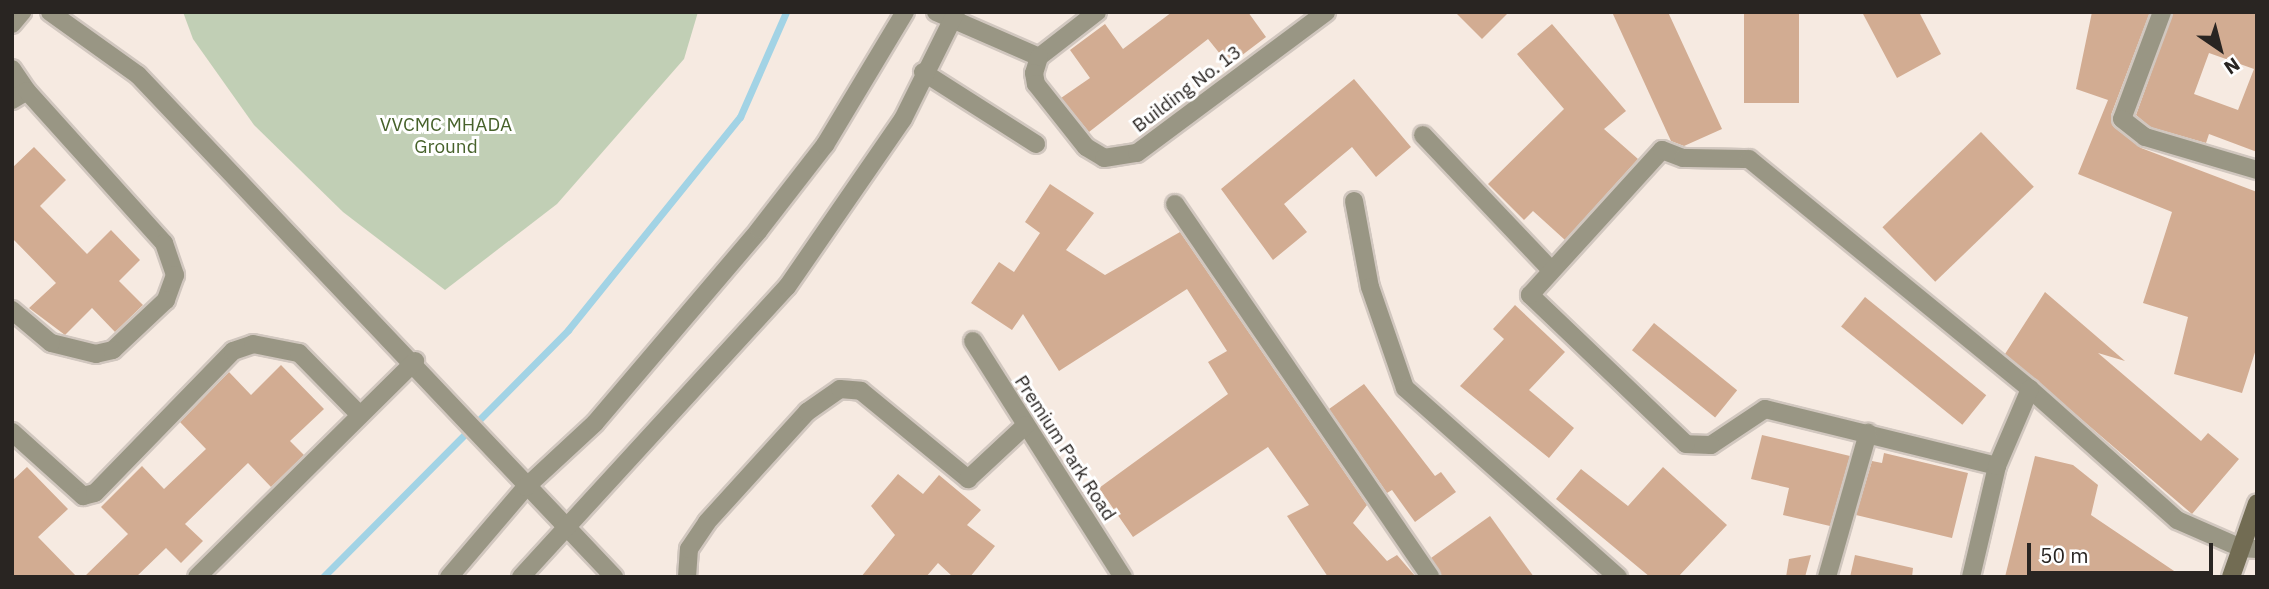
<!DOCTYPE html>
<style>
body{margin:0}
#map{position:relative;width:2269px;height:589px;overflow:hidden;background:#f6eae1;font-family:"IBM Plex Sans",sans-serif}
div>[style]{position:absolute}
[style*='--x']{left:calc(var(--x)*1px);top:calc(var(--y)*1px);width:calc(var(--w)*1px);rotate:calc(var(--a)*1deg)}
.green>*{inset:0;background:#c1cfb5}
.stream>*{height:7px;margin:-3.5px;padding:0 3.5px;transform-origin:3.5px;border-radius:3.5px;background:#a2d3e5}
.building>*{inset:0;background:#d2ac92;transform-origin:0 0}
.roads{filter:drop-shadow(2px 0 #d1c7bf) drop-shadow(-2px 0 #d1c7bf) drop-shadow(0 2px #d1c7bf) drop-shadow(0 -2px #d1c7bf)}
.minor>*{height:18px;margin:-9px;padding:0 9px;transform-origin:9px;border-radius:9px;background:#999684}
.tertiary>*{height:18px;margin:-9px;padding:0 9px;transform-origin:9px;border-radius:9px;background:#999684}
.secondary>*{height:18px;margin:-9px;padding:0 9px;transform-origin:9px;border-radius:9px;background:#726c53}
span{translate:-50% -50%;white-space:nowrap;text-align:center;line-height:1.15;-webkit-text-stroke:6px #fff;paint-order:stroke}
.street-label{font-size:19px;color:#292522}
.park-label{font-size:19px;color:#47622b}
.frame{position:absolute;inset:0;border:14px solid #292522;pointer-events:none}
.north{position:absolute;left:2185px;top:14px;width:70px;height:70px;-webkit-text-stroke:5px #fff;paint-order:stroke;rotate:145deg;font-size:19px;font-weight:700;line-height:28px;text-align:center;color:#292522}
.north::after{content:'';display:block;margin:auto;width:24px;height:32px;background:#292522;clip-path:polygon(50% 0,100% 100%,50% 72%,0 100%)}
.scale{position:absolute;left:2027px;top:543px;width:186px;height:32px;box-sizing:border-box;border:4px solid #292522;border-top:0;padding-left:9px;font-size:21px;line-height:24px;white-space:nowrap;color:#292522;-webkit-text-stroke:5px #fff;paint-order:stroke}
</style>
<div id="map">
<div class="green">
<i style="clip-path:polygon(183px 12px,698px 12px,684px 59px,557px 204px,445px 290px,343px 212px,254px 125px,193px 39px)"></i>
</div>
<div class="stream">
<i style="--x:323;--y:577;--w:348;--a:-45.2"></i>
<i style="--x:568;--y:330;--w:274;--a:-51.1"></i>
<i style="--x:740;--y:117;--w:115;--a:-66.3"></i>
</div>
<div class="building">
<i style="clip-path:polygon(1172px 12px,1248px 12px,1266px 37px,1229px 65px,1208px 39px,1089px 132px,1061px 98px,1090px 78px,1070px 50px,1105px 24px,1123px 49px)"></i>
<i style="clip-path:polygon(1455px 12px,1509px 12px,1482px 39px)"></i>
<i style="clip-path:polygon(1612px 12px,1668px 12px,1722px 129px,1684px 146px,1671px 141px)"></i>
<i style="left:1744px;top:12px;width:55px;height:91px"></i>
<i style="clip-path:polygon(1862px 12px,1919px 12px,1941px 54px,1897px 78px)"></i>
<i style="clip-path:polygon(2092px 12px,2150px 12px,2111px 115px,2114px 127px,2141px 148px,2257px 192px,2257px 346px,2242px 393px,2174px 374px,2188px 317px,2143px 303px,2172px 212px,2078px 174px,2108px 100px,2076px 89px)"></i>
<i style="clip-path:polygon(evenodd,2173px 12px,2257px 12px,2257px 152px,2209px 134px,2206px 143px,2150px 127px,2136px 115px,2173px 12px,2209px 53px,2254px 69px,2238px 110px,2194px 94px,2209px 53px)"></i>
<i style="clip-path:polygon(1552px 24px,1626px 111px,1604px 129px,1638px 159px,1565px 240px,1533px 211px,1524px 220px,1488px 184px,1564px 109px,1517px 54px)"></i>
<i style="clip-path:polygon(1354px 79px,1411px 147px,1376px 177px,1352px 147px,1284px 204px,1307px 232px,1273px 260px,1221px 189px)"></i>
<i style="left:1981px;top:132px;width:76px;height:137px;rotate:46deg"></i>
<i style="clip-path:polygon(34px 147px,66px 180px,40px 206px,87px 254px,111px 230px,140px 260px,119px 281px,143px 305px,115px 332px,92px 308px,65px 335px,29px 308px,56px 283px,12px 238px,12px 168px)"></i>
<i style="clip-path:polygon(1050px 184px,1094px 213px,1066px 250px,1105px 275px,1180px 232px,1367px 505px,1353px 523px,1387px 561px,1397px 555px,1416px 577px,1328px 577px,1287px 516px,1309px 505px,1268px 447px,1133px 537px,1099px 488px,1228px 394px,1208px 362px,1227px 351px,1187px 289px,1059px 371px,1023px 314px,1012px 330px,971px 303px,999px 262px,1014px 272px,1040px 233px,1025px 222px)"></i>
<i style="clip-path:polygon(2045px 292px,2125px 361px,2098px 353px,2201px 441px,2208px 433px,2239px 459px,2192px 514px,2005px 354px)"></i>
<i style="left:1865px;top:297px;width:156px;height:38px;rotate:39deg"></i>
<i style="clip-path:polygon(1515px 305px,1565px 352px,1529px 390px,1574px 428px,1549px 458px,1460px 386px,1504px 339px,1493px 329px)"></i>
<i style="left:1654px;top:323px;width:107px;height:35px;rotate:39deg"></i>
<i style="clip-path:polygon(281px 365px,324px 409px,290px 441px,304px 455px,271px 487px,248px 463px,185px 524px,203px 541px,181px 563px,166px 548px,136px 577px,84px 577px,128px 534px,101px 507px,142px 466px,164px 489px,206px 449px,180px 422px,229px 372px,251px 395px)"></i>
<i style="clip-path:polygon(1364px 384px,1435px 476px,1441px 472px,1456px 492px,1415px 522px,1392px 490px,1387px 493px,1329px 409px)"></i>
<i style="clip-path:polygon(1762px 435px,1850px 456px,1830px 526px,1783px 515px,1789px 488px,1751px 479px)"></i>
<i style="clip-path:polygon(1884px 453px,1968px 473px,1952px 538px,1856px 515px,1872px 461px,1882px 463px)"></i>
<i style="clip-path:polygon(2035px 456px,2073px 465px,2098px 485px,2091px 515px,2183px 577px,2005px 577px)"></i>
<i style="clip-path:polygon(27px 467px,68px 509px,38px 537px,77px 577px,12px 577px,12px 481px)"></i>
<i style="clip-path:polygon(1663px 467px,1727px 525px,1678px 577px,1650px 577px,1556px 499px,1581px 469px,1628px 506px)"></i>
<i style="clip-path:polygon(898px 474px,923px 494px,939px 475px,981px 510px,967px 525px,995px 546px,970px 577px,953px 577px,938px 563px,926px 577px,861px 577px,895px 535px,871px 506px)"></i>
<i style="clip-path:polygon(1490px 516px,1534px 577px,1441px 577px,1431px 558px)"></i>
<i style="clip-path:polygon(1811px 555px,1805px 577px,1786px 577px,1789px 559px)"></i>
<i style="clip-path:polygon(1855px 555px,1913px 568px,1912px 577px,1850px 577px)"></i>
</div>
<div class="roads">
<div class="minor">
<i style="--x:50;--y:12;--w:108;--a:35.6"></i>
<i style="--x:138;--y:75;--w:692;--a:46.52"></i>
<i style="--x:936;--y:12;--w:112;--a:23.6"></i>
<i style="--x:1097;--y:12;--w:73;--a:142.2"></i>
<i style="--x:1039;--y:57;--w:17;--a:107"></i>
<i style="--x:1034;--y:73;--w:11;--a:80"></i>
<i style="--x:1036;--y:84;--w:80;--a:51.6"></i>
<i style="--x:1086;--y:147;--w:21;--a:31"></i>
<i style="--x:1104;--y:158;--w:33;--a:-9"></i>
<i style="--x:1137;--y:153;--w:236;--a:-36.7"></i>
<i style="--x:2162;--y:12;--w:114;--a:110.5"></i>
<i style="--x:2122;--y:119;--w:29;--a:38"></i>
<i style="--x:2145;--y:137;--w:117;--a:16.4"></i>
<i style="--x:12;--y:24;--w:16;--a:-50"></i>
<i style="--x:12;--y:69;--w:27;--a:56"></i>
<i style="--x:923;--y:72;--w:134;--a:32.5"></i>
<i style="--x:12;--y:100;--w:17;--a:-31"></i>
<i style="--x:27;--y:91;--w:205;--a:48"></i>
<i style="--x:164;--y:243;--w:34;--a:71"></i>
<i style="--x:175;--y:275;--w:27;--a:110"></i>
<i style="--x:166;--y:300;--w:73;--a:136.7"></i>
<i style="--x:113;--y:350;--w:17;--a:167"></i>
<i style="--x:96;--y:354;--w:46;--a:-166.3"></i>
<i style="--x:51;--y:343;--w:51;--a:-139.8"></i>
<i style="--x:1423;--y:135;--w:185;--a:46.5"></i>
<i style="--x:1354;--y:201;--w:87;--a:79.5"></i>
<i style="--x:1370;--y:287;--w:107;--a:70.9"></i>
<i style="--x:1405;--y:388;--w:285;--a:41.6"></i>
<i style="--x:1175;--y:204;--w:452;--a:55.6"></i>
<i style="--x:973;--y:341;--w:280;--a:57.6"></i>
<i style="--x:12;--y:432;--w:96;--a:42"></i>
<i style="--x:83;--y:496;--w:12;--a:-14"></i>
<i style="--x:95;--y:493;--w:198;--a:-45.8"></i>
<i style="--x:233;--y:351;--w:21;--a:-19"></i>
<i style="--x:253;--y:344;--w:47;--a:11.1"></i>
<i style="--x:299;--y:353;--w:87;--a:45.5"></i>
<i style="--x:1997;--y:466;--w:239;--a:-166.2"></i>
<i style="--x:1765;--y:409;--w:65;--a:146.3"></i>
<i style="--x:1711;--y:445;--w:25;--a:-178"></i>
<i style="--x:1686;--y:444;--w:216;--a:-136.3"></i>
<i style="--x:1530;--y:295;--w:196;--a:-47.7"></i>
<i style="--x:1662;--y:150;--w:22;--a:21"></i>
<i style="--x:1683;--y:158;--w:66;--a:0.9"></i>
<i style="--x:1749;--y:159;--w:363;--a:39.3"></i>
<i style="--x:2030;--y:389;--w:197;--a:41.7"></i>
<i style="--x:2177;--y:520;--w:70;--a:23.6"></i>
<i style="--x:197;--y:577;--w:307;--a:-44.7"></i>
<i style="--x:449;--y:577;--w:118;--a:-49.5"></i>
<i style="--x:526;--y:487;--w:94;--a:-42.8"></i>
<i style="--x:595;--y:423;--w:253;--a:-49.6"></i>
<i style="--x:759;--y:230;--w:108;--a:-52.2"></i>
<i style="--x:825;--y:145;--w:155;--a:-59"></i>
<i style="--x:521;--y:577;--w:394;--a:-47.5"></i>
<i style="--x:787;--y:287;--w:204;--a:-55.4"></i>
<i style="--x:903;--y:119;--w:119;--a:-63.6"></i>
<i style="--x:687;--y:577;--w:28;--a:-86"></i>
<i style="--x:689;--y:549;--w:32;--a:-56"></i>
<i style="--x:707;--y:522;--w:149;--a:-47.7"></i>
<i style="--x:807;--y:412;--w:40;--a:-34.9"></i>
<i style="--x:840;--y:389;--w:21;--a:5"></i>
<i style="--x:861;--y:391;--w:139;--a:39.4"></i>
<i style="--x:968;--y:479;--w:79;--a:-43"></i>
<i style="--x:1827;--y:577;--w:150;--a:-74.1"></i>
<i style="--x:1971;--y:577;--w:114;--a:-76.8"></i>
<i style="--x:1997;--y:466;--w:84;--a:-66.8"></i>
</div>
<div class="tertiary">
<i style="--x:2241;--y:548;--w:16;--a:4"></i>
</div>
<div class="secondary">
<i style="--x:2231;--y:577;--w:78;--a:-70.6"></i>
</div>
</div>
<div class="street-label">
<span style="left:1187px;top:89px;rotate:-37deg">Building No. 13</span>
<span style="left:1065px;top:448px;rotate:57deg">Premium Park Road</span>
</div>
<div class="park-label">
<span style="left:446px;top:136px">VVCMC MHADA<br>Ground</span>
</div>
<div class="frame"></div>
<div class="north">N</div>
<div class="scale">50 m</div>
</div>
